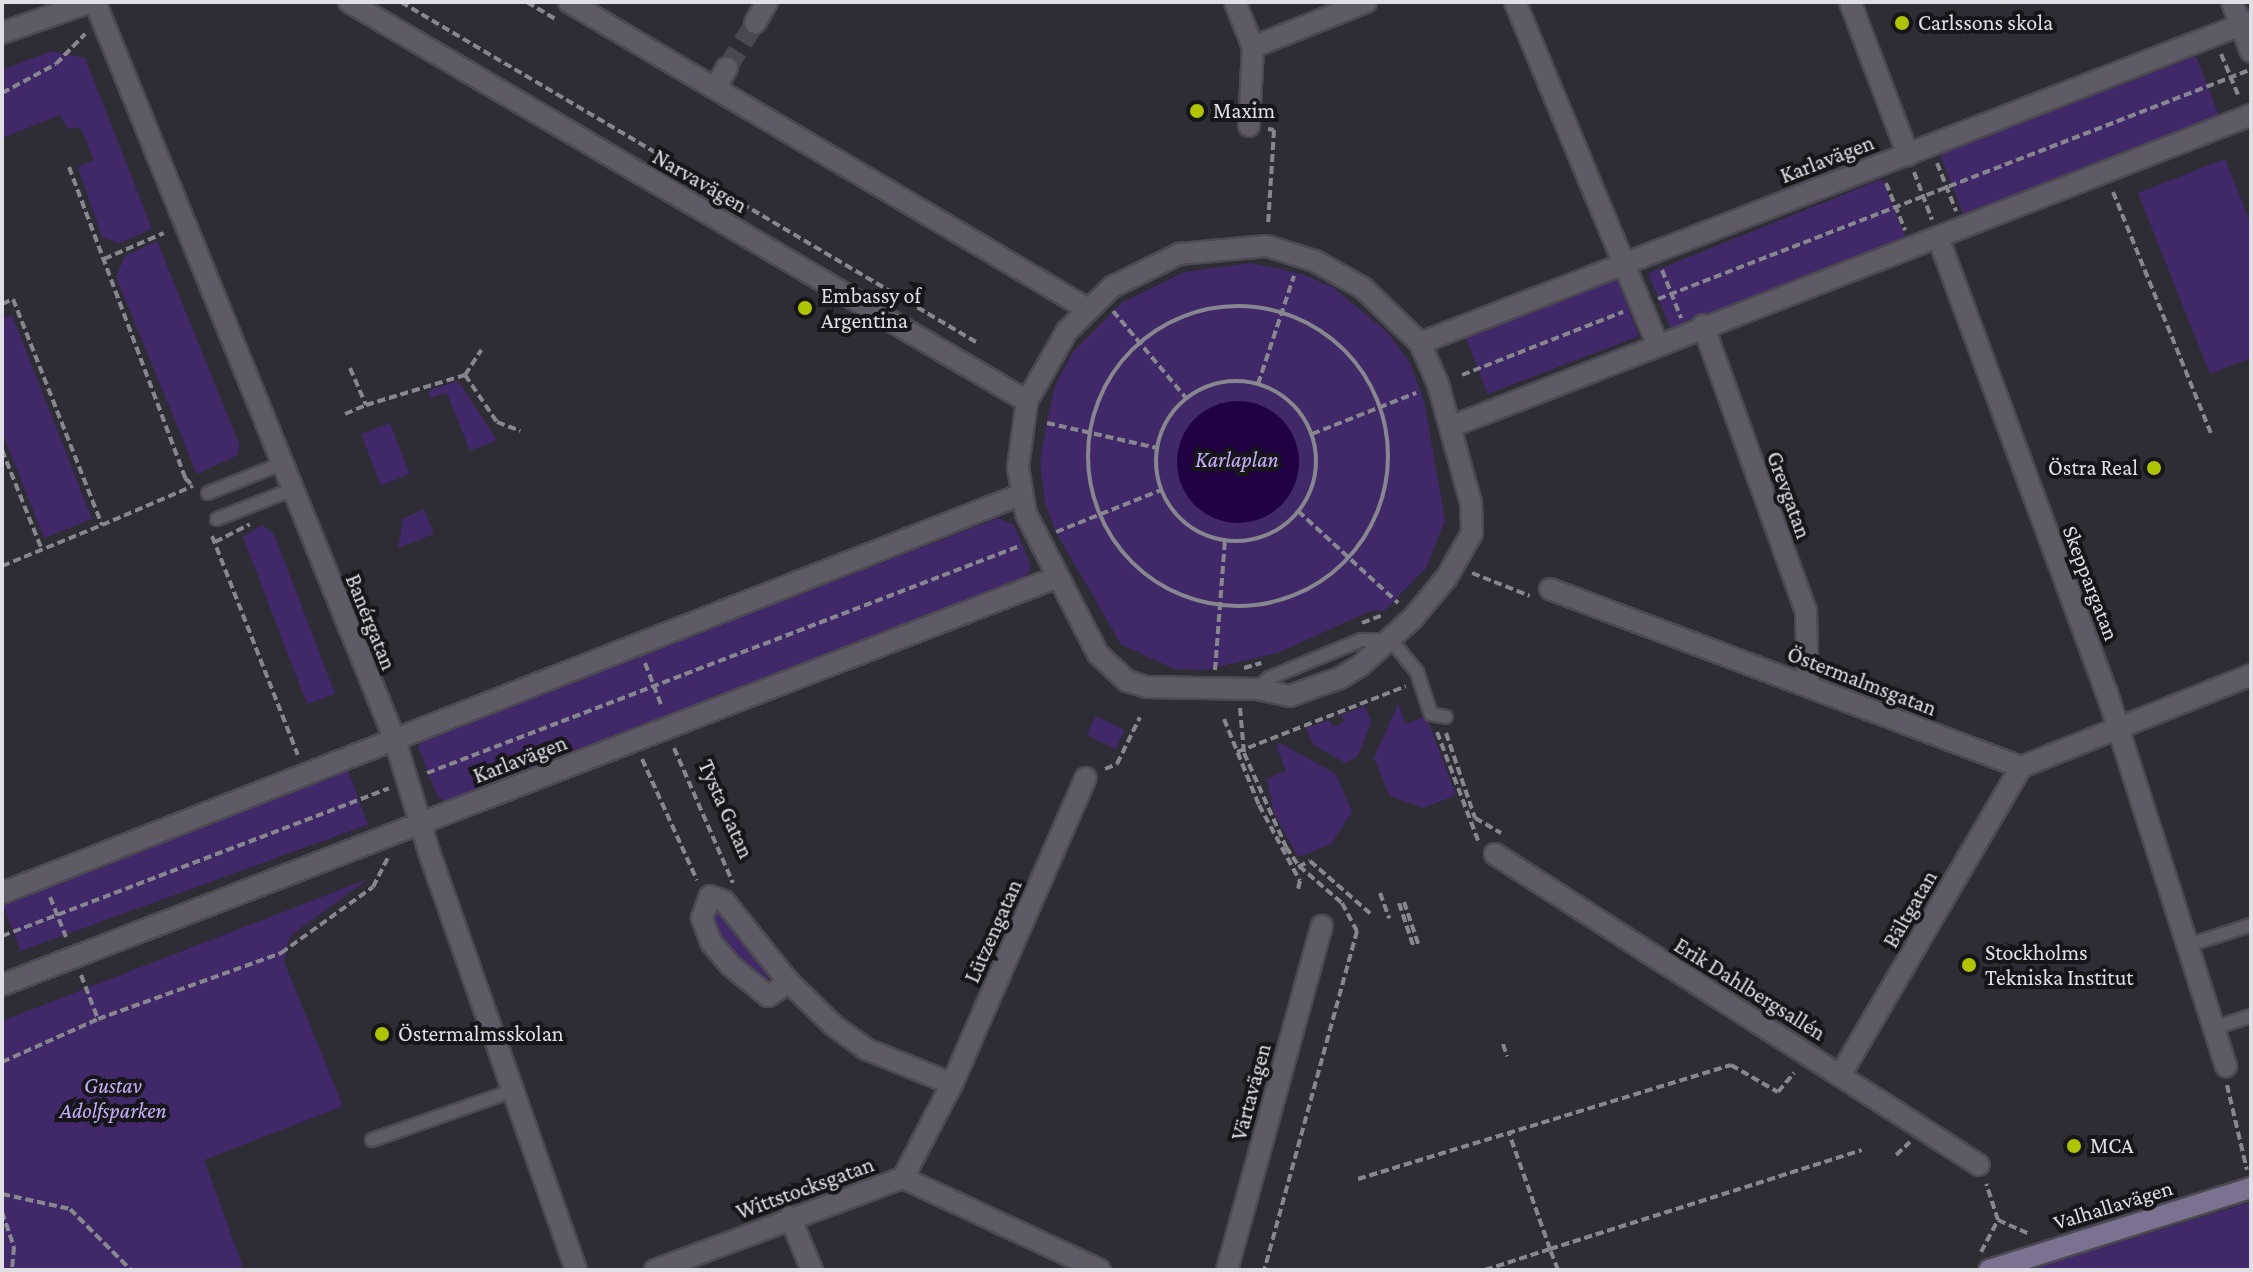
<!DOCTYPE html>
<meta charset="utf-8">
<style>
body{margin:0}
#map{position:relative;width:2253px;height:1272px;overflow:hidden;background:#2e2c35;font-family:"Crimson Pro",serif}
div>[style]{position:absolute}
[style*='--x']{left:calc(var(--x)*1px);top:calc(var(--y)*1px);width:calc(var(--w)*1px);rotate:calc(var(--a)*1deg)}
.green>*{inset:0;background:#412969;transform-origin:0 0}
.water>*{inset:0;background:#200242}
.round{border-radius:50%}
.minor-tunnel>*{height:20px;margin-top:-10px;transform-origin:0;background:repeating-linear-gradient(90deg,#49474f 0 20px,transparent 0 30px)}
.path>*{height:4px;margin-top:-2px;transform-origin:0;background:repeating-linear-gradient(90deg,#88868e 0 8px,transparent 0 12px)}
.path>.ring{margin:-2px;padding:0;box-sizing:content-box;background:none;border:4px solid #88868e;border-radius:50%}
.roads{filter:drop-shadow(2px 0 #4b4951) drop-shadow(-2px 0 #4b4951) drop-shadow(0 2px #4b4951) drop-shadow(0 -2px #4b4951)}
.service>*{height:12px;margin:-6px;padding:0 6px;transform-origin:6px;border-radius:6px;background:#5e5b66}
.minor>*{height:20px;margin:-10px;padding:0 10px;transform-origin:10px;border-radius:10px;background:#5e5b66}
.tertiary>*{height:20px;margin:-10px;padding:0 10px;transform-origin:10px;border-radius:10px;background:#5e5b66}
.secondary>*{height:20px;margin:-10px;padding:0 10px;transform-origin:10px;border-radius:10px;background:#7b7292}
.dots>*{width:22px;height:22px;translate:-50% -50%;box-sizing:border-box;border:4px solid #161519;border-radius:50%}
span{translate:-50% -50%;white-space:nowrap;text-align:center;line-height:1.15;-webkit-text-stroke:8px #161519;paint-order:stroke}
.poi-label{font-size:22px;color:#e0dfe5}
.left{translate:0 -50%;text-align:left}
.right{translate:-100% -50%;text-align:right}
.street-label{font-size:22px;color:#e0dfe5}
.park-label{font-size:22px;color:#c6affd;font-style:italic}
.frame{position:absolute;inset:0;border:4px solid #e0dfe5;pointer-events:none}
</style>
<div id="map">
<div class="green">
<i style="clip-path:polygon(51px 51px,85px 58px,152px 229px,119px 243px,102px 237px,78px 167px,94px 160px,80px 127px,68px 129px,60px 115px,2px 138px,2px 70px)"></i>
<i style="left:2196px;top:56px;width:64px;height:274px;rotate:69deg"></i>
<i style="clip-path:polygon(2225px 159px,2251px 224px,2251px 358px,2210px 374px,2138px 193px)"></i>
<i style="left:1882px;top:179px;width:62px;height:252px;rotate:68deg"></i>
<i style="clip-path:polygon(157px 241px,239px 444px,238px 455px,197px 474px,116px 277px,125px 256px)"></i>
<i style="clip-path:polygon(1251px 263px,1302px 274px,1334px 288px,1388px 333px,1410px 363px,1424px 401px,1445px 520px,1426px 568px,1384px 611px,1370px 611px,1280px 652px,1205px 670px,1174px 669px,1121px 644px,1056px 532px,1045px 503px,1040px 462px,1047px 423px,1055px 386px,1073px 352px,1123px 302px,1185px 272px)"></i>
<i style="left:1617px;top:279px;width:61px;height:162px;rotate:69deg"></i>
<i style="clip-path:polygon(12px 315px,92px 519px,44px 538px,2px 432px,2px 319px)"></i>
<i style="clip-path:polygon(458px 381px,497px 440px,470px 451px,447px 393px,430px 398px,429px 390px)"></i>
<i style="left:390px;top:423px;width:55px;height:31px;rotate:69deg"></i>
<i style="clip-path:polygon(424px 509px,434px 534px,398px 548px,403px 519px)"></i>
<i style="clip-path:polygon(998px 518px,1014px 525px,1031px 566px,1025px 579px,448px 801px,438px 798px,418px 747px,422px 740px)"></i>
<i style="clip-path:polygon(262px 525px,274px 534px,335px 694px,307px 704px,243px 537px)"></i>
<i style="clip-path:polygon(1398px 704px,1406px 724px,1426px 716px,1456px 795px,1424px 808px,1390px 796px,1374px 758px)"></i>
<i style="clip-path:polygon(1365px 706px,1371px 722px,1358px 756px,1345px 763px,1313px 744px,1306px 728px,1329px 720px,1333px 727px,1344px 722px,1341px 715px)"></i>
<i style="left:1096px;top:716px;width:32px;height:21px;rotate:26deg"></i>
<i style="clip-path:polygon(1280px 743px,1336px 774px,1352px 812px,1331px 844px,1298px 857px,1274px 813px,1267px 779px,1286px 771px,1276px 745px)"></i>
<i style="left:348px;top:770px;width:58px;height:370px;rotate:70deg"></i>
<i style="clip-path:polygon(368px 879px,290px 936px,284px 962px,343px 1106px,204px 1160px,244px 1270px,2px 1270px,2px 1021px)"></i>
<i style="clip-path:polygon(720px 907px,771px 973px,764px 986px,715px 937px,709px 910px)"></i>
<i style="clip-path:polygon(2251px 1202px,2251px 1270px,2028px 1270px)"></i>
</div>
<div class="water">
<i class="round" style="left:1177px;top:401px;width:122px;height:122px"></i>
</div>
<div class="minor-tunnel">
<i style="--x:727;--y:68;--w:53;--a:-58.1"></i>
</div>
<div class="path">
<i style="--x:401;--y:2;--w:668;--a:30.6"></i>
<i style="--x:527;--y:2;--w:33;--a:31"></i>
<i style="--x:2221;--y:54;--w:47;--a:67.3"></i>
<i style="--x:2;--y:93;--w:61;--a:-28.2"></i>
<i style="--x:56;--y:64;--w:42;--a:-46"></i>
<i style="--x:1268;--y:129;--w:6;--a:9"></i>
<i style="--x:1274;--y:130;--w:96;--a:93.6"></i>
<i style="--x:1937;--y:163;--w:52;--a:68.4"></i>
<i style="--x:69;--y:167;--w:332;--a:69.5"></i>
<i style="--x:185;--y:478;--w:11;--a:45"></i>
<i style="--x:1914;--y:172;--w:51;--a:69.4"></i>
<i style="--x:1886;--y:183;--w:51;--a:68"></i>
<i style="--x:2113;--y:192;--w:260;--a:67.9"></i>
<i style="--x:104;--y:259;--w:65;--a:-23.4"></i>
<i style="--x:1662;--y:270;--w:52;--a:68.4"></i>
<i style="--x:1658;--y:299;--w:632;--a:-21.16"></i>
<i style="--x:2;--y:304;--w:12;--a:-24"></i>
<i style="--x:13;--y:299;--w:243;--a:68.5"></i>
<i style="--x:102;--y:525;--w:99;--a:-23.2"></i>
<i class="ring" style="left:1088px;top:306px;width:296px;height:296px"></i>
<i style="--x:1113;--y:311;--w:114;--a:50"></i>
<i style="--x:350;--y:368;--w:40;--a:66.6"></i>
<i style="--x:366;--y:405;--w:103;--a:-16.9"></i>
<i style="--x:465;--y:375;--w:57;--a:55.8"></i>
<i style="--x:497;--y:422;--w:25;--a:21"></i>
<i style="--x:465;--y:375;--w:30;--a:-57"></i>
<i style="--x:1462;--y:375;--w:173;--a:-21.4"></i>
<i class="ring" style="left:1156px;top:381px;width:156px;height:156px"></i>
<i style="--x:1258;--y:384;--w:114;--a:-71.6"></i>
<i style="--x:345;--y:414;--w:23;--a:-23"></i>
<i style="--x:1047;--y:423;--w:113;--a:12.8"></i>
<i style="--x:1312;--y:434;--w:112;--a:-21.5"></i>
<i style="--x:2;--y:450;--w:108;--a:68.2"></i>
<i style="--x:1298;--y:511;--w:136;--a:42.6"></i>
<i style="--x:1056;--y:532;--w:113;--a:-21.8"></i>
<i style="--x:212;--y:536;--w:235;--a:68.6"></i>
<i style="--x:215;--y:542;--w:39;--a:-27"></i>
<i style="--x:2;--y:566;--w:108;--a:-22.3"></i>
<i style="--x:1472;--y:573;--w:62;--a:21.6"></i>
<i style="--x:1362;--y:623;--w:22;--a:-21"></i>
<i style="--x:645;--y:663;--w:47;--a:68.9"></i>
<i style="--x:1244;--y:668;--w:18;--a:-16"></i>
<i style="--x:1215;--y:670;--w:130;--a:-85.6"></i>
<i style="--x:1240;--y:708;--w:45;--a:84.9"></i>
<i style="--x:1244;--y:753;--w:103;--a:65.9"></i>
<i style="--x:1286;--y:847;--w:23;--a:56"></i>
<i style="--x:1299;--y:866;--w:57;--a:40.7"></i>
<i style="--x:1342;--y:903;--w:32;--a:62"></i>
<i style="--x:1357;--y:931;--w:352;--a:105.3"></i>
<i style="--x:1224;--y:719;--w:93;--a:67.9"></i>
<i style="--x:1259;--y:805;--w:86;--a:61.7"></i>
<i style="--x:1300;--y:881;--w:8;--a:104"></i>
<i style="--x:1437;--y:732;--w:119;--a:69.3"></i>
<i style="--x:1446;--y:733;--w:90;--a:71.2"></i>
<i style="--x:1475;--y:818;--w:30;--a:30"></i>
<i style="--x:674;--y:748;--w:147;--a:66.4"></i>
<i style="--x:1237;--y:752;--w:181;--a:-21.3"></i>
<i style="--x:642;--y:759;--w:133;--a:65.6"></i>
<i style="--x:1105;--y:769;--w:13;--a:-23"></i>
<i style="--x:1117;--y:764;--w:52;--a:-63.9"></i>
<i style="--x:427;--y:773;--w:635;--a:-20.95"></i>
<i style="--x:1298;--y:867;--w:13;--a:-27"></i>
<i style="--x:1310;--y:861;--w:81;--a:41"></i>
<i style="--x:1380;--y:893;--w:27;--a:70"></i>
<i style="--x:50;--y:897;--w:43;--a:68.2"></i>
<i style="--x:1404;--y:902;--w:46;--a:71.2"></i>
<i style="--x:1399;--y:903;--w:47;--a:71.6"></i>
<i style="--x:2;--y:936;--w:414;--a:-20.9"></i>
<i style="--x:81;--y:975;--w:47;--a:68.9"></i>
<i style="--x:1503;--y:1044;--w:13;--a:72"></i>
<i style="--x:2;--y:1062;--w:105;--a:-24.1"></i>
<i style="--x:98;--y:1019;--w:195;--a:-19.8"></i>
<i style="--x:281;--y:953;--w:113;--a:-35.7"></i>
<i style="--x:373;--y:887;--w:33;--a:-63"></i>
<i style="--x:2227;--y:1085;--w:87;--a:76.8"></i>
<i style="--x:1896;--y:1155;--w:19;--a:-43"></i>
<i style="--x:1358;--y:1179;--w:390;--a:-17"></i>
<i style="--x:1731;--y:1065;--w:54;--a:29.9"></i>
<i style="--x:1778;--y:1092;--w:25;--a:-50"></i>
<i style="--x:2;--y:1194;--w:70;--a:12.4"></i>
<i style="--x:70;--y:1209;--w:86;--a:45"></i>
<i style="--x:2;--y:1212;--w:37;--a:71"></i>
<i style="--x:14;--y:1247;--w:23;--a:95"></i>
<i style="--x:1998;--y:1220;--w:35;--a:24"></i>
<i style="--x:1981;--y:1252;--w:36;--a:-62"></i>
<i style="--x:1998;--y:1220;--w:38;--a:-108"></i>
<i style="--x:1485;--y:1270;--w:68;--a:-17.9"></i>
<i style="--x:1550;--y:1249;--w:123;--a:-109.5"></i>
<i style="--x:1558;--y:1270;--w:22;--a:-111"></i>
<i style="--x:1550;--y:1249;--w:327;--a:-17.6"></i>
<i style="--x:2249;--y:1270;--w:2;--a:-27"></i>
</div>
<div class="roads">
<div class="service">
<i style="--x:208;--y:493;--w:79;--a:-21.7"></i>
<i style="--x:217;--y:519;--w:79;--a:-21.4"></i>
<i style="--x:1256;--y:689;--w:17;--a:-40"></i>
<i style="--x:1269;--y:678;--w:100;--a:-22.4"></i>
<i style="--x:1361;--y:640;--w:30;--a:0"></i>
<i style="--x:1391;--y:640;--w:41;--a:50.9"></i>
<i style="--x:1417;--y:672;--w:44;--a:71.6"></i>
<i style="--x:1431;--y:714;--w:15;--a:11"></i>
<i style="--x:2189;--y:945;--w:65;--a:-17.9"></i>
<i style="--x:2214;--y:1028;--w:39;--a:-18"></i>
<i style="--x:372;--y:1140;--w:148;--a:-19.3"></i>
</div>
<div class="minor">
<i style="--x:95;--y:2;--w:797;--a:67.88"></i>
<i style="--x:395;--y:740;--w:117;--a:73.1"></i>
<i style="--x:429;--y:852;--w:443;--a:70.6"></i>
<i style="--x:1235;--y:2;--w:48;--a:68.2"></i>
<i style="--x:1253;--y:47;--w:79;--a:92.9"></i>
<i style="--x:1515;--y:2;--w:369;--a:67.4"></i>
<i style="--x:1850;--y:2;--w:164;--a:69.2"></i>
<i style="--x:2232;--y:2;--w:53;--a:69.2"></i>
<i style="--x:755;--y:23;--w:24;--a:-60"></i>
<i style="--x:2;--y:33;--w:93;--a:-19.4"></i>
<i style="--x:1253;--y:47;--w:122;--a:-21.7"></i>
<i style="--x:717;--y:85;--w:20;--a:-60"></i>
<i style="--x:1938;--y:237;--w:486;--a:69.7"></i>
<i style="--x:2107;--y:693;--w:392;--a:72.3"></i>
<i style="--x:1703;--y:325;--w:304;--a:70.2"></i>
<i style="--x:1806;--y:611;--w:75;--a:88.5"></i>
<i style="--x:1550;--y:589;--w:504;--a:20.7"></i>
<i style="--x:2021;--y:767;--w:248;--a:-21.8"></i>
<i style="--x:1495;--y:854;--w:575;--a:32.72"></i>
<i style="--x:2;--y:893;--w:1093;--a:-21.35"></i>
<i style="--x:789;--y:982;--w:25;--a:146"></i>
<i style="--x:768;--y:996;--w:48;--a:-141"></i>
<i style="--x:731;--y:966;--w:31;--a:-130"></i>
<i style="--x:711;--y:942;--w:26;--a:-111"></i>
<i style="--x:702;--y:918;--w:23;--a:-70"></i>
<i style="--x:710;--y:896;--w:15;--a:20"></i>
<i style="--x:724;--y:901;--w:104;--a:51.3"></i>
<i style="--x:789;--y:982;--w:62;--a:44.3"></i>
<i style="--x:833;--y:1025;--w:41;--a:36"></i>
<i style="--x:866;--y:1049;--w:93;--a:22.1"></i>
<i style="--x:2;--y:985;--w:1129;--a:-21.13"></i>
<i style="--x:1841;--y:1074;--w:356;--a:-59.6"></i>
<i style="--x:903;--y:1178;--w:106;--a:-62.5"></i>
<i style="--x:952;--y:1084;--w:334;--a:-66.4"></i>
<i style="--x:903;--y:1178;--w:217;--a:25"></i>
<i style="--x:790;--y:1217;--w:57;--a:67.5"></i>
<i style="--x:655;--y:1270;--w:265;--a:-20.4"></i>
<i style="--x:1227;--y:1270;--w:357;--a:-74.6"></i>
</div>
<div class="tertiary">
<i style="--x:349;--y:2;--w:787;--a:30.48"></i>
<i style="--x:569;--y:2;--w:601;--a:30.62"></i>
<i style="--x:1267;--y:246;--w:50;--a:17.4"></i>
<i style="--x:1315;--y:261;--w:55;--a:29.4"></i>
<i style="--x:1363;--y:288;--w:79;--a:44"></i>
<i style="--x:1420;--y:343;--w:45;--a:66.3"></i>
<i style="--x:1438;--y:384;--w:123;--a:74.5"></i>
<i style="--x:1471;--y:503;--w:30;--a:88"></i>
<i style="--x:1472;--y:533;--w:51;--a:119.6"></i>
<i style="--x:1447;--y:577;--w:53;--a:129.7"></i>
<i style="--x:1413;--y:618;--w:72;--a:137.8"></i>
<i style="--x:1360;--y:666;--w:23;--a:149"></i>
<i style="--x:1340;--y:678;--w:53;--a:160.2"></i>
<i style="--x:1290;--y:696;--w:35;--a:-168"></i>
<i style="--x:1256;--y:689;--w:109;--a:-178.9"></i>
<i style="--x:1147;--y:687;--w:21;--a:-163"></i>
<i style="--x:1127;--y:681;--w:40;--a:-137"></i>
<i style="--x:1098;--y:654;--w:157;--a:-117.2"></i>
<i style="--x:1026;--y:514;--w:48;--a:-99.7"></i>
<i style="--x:1018;--y:467;--w:67;--a:-82.2"></i>
<i style="--x:1027;--y:401;--w:81;--a:-60.3"></i>
<i style="--x:1067;--y:331;--w:63;--a:-44.4"></i>
<i style="--x:1112;--y:287;--w:75;--a:-26.2"></i>
<i style="--x:1179;--y:254;--w:88;--a:-5.2"></i>
<i style="--x:1420;--y:343;--w:891;--a:-21.18"></i>
<i style="--x:1450;--y:427;--w:860;--a:-21.28"></i>
</div>
<div class="secondary">
<i style="--x:1989;--y:1270;--w:275;--a:-17.4"></i>
</div>
</div>
<div class="dots">
<i style="left:1902px;top:23px;background:#afc504"></i>
<i style="left:1197px;top:111px;background:#afc504"></i>
<i style="left:805px;top:308px;background:#afc504"></i>
<i style="left:2154px;top:468px;background:#afc504"></i>
<i style="left:1969px;top:965px;background:#afc504"></i>
<i style="left:382px;top:1034px;background:#afc504"></i>
<i style="left:2074px;top:1146px;background:#afc504"></i>
</div>
<div class="poi-label">
<span class="left" style="left:1918px;top:23px">Carlssons skola</span>
<span class="left" style="left:1213px;top:111px">Maxim</span>
<span class="left" style="left:821px;top:308px">Embassy of<br>Argentina</span>
<span class="right" style="left:2138px;top:468px">Östra Real</span>
<span class="left" style="left:1985px;top:965px">Stockholms<br>Tekniska Institut</span>
<span class="left" style="left:398px;top:1034px">Östermalmsskolan</span>
<span class="left" style="left:2090px;top:1146px">MCA</span>
</div>
<div class="street-label">
<span style="left:1827px;top:159px;rotate:-21deg">Karlavägen</span>
<span style="left:700px;top:181px;rotate:30deg">Narvavägen</span>
<span style="left:1789px;top:495px;rotate:70deg">Grevgatan</span>
<span style="left:2091px;top:583px;rotate:69deg">Skeppargatan</span>
<span style="left:371px;top:622px;rotate:68deg">Banérgatan</span>
<span style="left:1862px;top:681px;rotate:21deg">Östermalmsgatan</span>
<span style="left:520px;top:759px;rotate:-21deg">Karlavägen</span>
<span style="left:726px;top:809px;rotate:66deg">Tysta Gatan</span>
<span style="left:1910px;top:909px;rotate:-60deg">Bältgatan</span>
<span style="left:993px;top:931px;rotate:-66deg">Lützengatan</span>
<span style="left:1750px;top:989px;rotate:32deg">Erik Dahlbergsallén</span>
<span style="left:1251px;top:1092px;rotate:-75deg">Värtavägen</span>
<span style="left:805px;top:1188px;rotate:-20deg">Wittstocksgatan</span>
<span style="left:2113px;top:1205px;rotate:-17deg">Valhallavägen</span>
</div>
<div class="park-label">
<span style="left:1237px;top:460px">Karlaplan</span>
<span style="left:113px;top:1098px">Gustav<br>Adolfsparken</span>
</div>
<div class="frame"></div>
</div>
